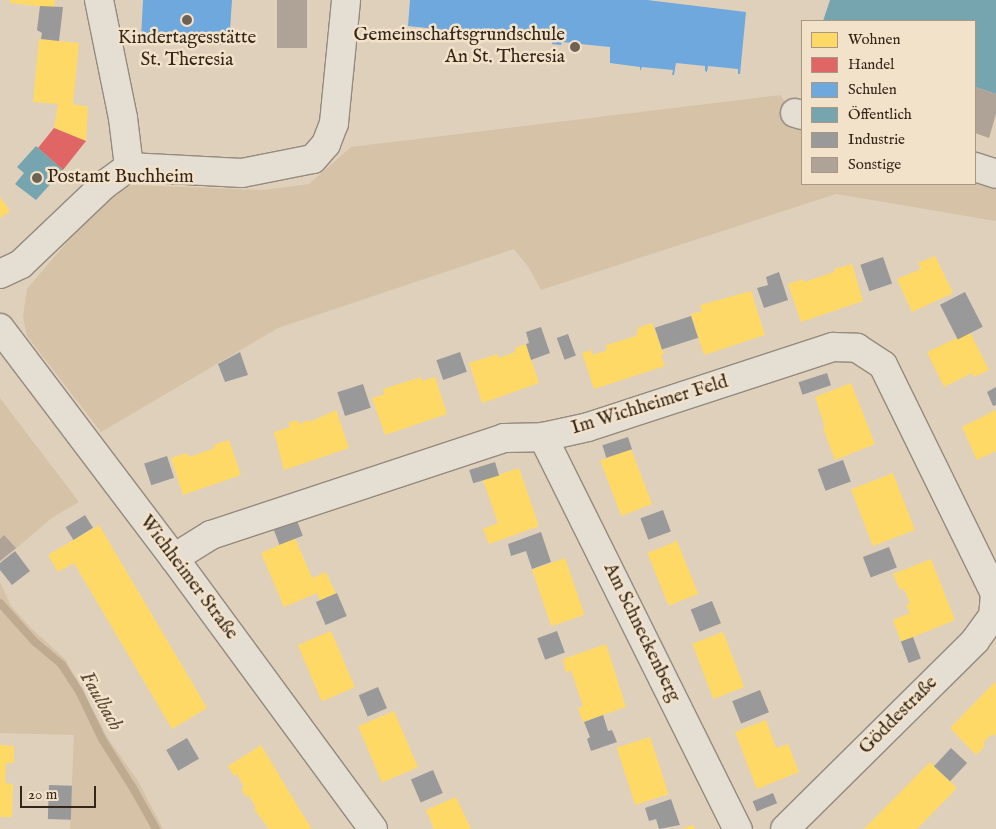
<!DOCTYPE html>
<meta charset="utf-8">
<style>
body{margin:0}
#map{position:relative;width:996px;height:829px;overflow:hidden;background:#dfd0bc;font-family:"IM FELL English",serif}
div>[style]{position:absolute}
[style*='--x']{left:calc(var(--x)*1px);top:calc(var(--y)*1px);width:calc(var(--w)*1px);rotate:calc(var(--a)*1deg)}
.green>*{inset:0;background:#d6c2a7}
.homes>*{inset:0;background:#ffd966;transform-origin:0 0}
.shops>*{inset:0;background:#e06666}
.schools>*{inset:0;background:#6fa8dc}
.public>*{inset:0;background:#76a5af}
.industry>*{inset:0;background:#999;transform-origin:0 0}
.stream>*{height:8px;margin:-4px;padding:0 4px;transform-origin:4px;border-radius:4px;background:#bdaa8f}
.building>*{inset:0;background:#aea396;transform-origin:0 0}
.roads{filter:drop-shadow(1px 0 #948a7d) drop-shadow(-1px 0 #948a7d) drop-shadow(0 1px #948a7d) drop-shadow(0 -1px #948a7d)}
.minor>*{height:28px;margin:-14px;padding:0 14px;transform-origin:14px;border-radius:14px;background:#e5ded3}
.dots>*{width:14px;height:14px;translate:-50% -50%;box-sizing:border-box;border:2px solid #f3e2ca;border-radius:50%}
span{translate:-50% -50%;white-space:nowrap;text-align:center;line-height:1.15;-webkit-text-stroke:5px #f3e2ca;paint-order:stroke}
.poi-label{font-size:19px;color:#34271a}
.right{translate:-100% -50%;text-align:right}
.left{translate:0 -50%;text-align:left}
.street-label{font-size:19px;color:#34271a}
.water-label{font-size:20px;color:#594937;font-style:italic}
.legend{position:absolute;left:801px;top:20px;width:175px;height:165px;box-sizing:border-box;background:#f3e2ca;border:1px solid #a79784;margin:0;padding:6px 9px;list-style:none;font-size:15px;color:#34271a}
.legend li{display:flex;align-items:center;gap:10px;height:25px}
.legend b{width:25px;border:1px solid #a79784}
.scale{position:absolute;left:20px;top:786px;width:76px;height:22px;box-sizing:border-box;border:2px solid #34271a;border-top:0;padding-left:6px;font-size:15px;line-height:18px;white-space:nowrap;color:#34271a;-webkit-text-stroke:4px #f3e2ca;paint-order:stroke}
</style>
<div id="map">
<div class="green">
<i style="clip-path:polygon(780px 95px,802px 124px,802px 184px,975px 183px,996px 190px,996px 221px,836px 194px,541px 290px,529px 268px,514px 249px,278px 328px,101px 432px,27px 336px,23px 317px,27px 289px,102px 201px,132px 185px,264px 190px,309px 184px,351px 147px)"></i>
<i style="clip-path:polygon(0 398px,79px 502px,53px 517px,0 562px)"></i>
<i style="clip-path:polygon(0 582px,11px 606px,31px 628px,66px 660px,109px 740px,138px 781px,163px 829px,70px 829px,74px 735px,0 733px)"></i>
</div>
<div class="homes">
<i style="clip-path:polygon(10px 0,55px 0,54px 8px,10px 3px)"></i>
<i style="clip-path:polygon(39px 39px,79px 43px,73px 104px,88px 107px,86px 141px,54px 128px,58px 104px,33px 102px)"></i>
<i style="clip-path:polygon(0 197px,10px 211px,0 218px)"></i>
<i style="clip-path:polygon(935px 256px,953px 293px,912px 312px,897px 279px,921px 269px,918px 263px)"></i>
<i style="clip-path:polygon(852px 264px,863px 301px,801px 322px,788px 284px,803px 279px,804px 282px,834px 272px,834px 269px)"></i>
<i style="clip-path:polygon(751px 291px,765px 335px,704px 355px,691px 314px,702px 311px,700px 305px)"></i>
<i style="clip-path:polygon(652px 323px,664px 354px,661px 355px,665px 366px,594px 389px,582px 353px,591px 350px,593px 355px,607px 350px,606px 345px,636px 336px,638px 328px)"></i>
<i style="clip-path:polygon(970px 332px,989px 370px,974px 377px,972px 373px,944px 387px,927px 352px)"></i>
<i style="clip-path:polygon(526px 344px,539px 383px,482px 403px,469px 363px,498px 354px,499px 358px,516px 352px,515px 348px)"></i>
<i style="clip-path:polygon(421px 377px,422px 381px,435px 377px,447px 414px,385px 435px,372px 398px,385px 394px,383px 389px)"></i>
<i style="clip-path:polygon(851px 383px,875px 444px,835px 460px,823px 428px,825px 427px,815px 397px)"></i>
<i style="clip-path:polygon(336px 410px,349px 448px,284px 470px,274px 432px,290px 427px,288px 423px,297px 420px,299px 424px,309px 420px,310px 422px)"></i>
<i style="clip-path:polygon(996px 410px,996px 451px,977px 460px,962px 427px)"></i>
<i style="clip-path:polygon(229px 440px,241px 475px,183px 495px,171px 458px,187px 453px,189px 457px,215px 448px,213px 445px)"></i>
<i style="left:631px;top:449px;width:59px;height:33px;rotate:69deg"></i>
<i style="clip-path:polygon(519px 468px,539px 526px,489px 544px,483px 529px,498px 523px,483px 480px)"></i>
<i style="left:893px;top:473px;width:61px;height:45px;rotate:69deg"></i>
<i style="clip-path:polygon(99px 525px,207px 708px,172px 729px,74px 563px,58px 572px,48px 555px)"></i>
<i style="clip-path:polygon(295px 538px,312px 578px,326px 572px,336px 594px,320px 601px,317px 593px,284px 607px,261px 553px)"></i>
<i style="left:677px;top:541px;width:57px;height:32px;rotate:68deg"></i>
<i style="left:565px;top:558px;width:60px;height:35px;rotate:71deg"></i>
<i style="clip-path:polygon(931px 559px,955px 620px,901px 642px,893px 620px,910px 613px,906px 605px,910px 603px,904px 589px,900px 590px,893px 574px)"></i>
<i style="left:331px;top:631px;width:61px;height:36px;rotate:67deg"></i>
<i style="left:723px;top:632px;width:59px;height:33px;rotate:69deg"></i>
<i style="clip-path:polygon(606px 644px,626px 707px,583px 722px,578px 708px,583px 706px,571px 670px,566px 673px,563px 659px)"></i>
<i style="clip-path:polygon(996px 681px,996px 734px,994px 736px,992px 734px,983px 743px,985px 746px,976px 755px,950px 728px)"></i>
<i style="left:394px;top:711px;width:61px;height:39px;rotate:67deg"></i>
<i style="clip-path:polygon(766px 720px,776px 748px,788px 744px,799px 772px,757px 789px,735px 732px)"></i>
<i style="left:650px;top:737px;width:60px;height:35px;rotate:72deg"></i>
<i style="clip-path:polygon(0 745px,14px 746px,14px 763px,6px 763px,5px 783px,13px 784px,12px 817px,0 817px)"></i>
<i style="clip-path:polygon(261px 745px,300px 810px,312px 829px,269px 829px,254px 809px,256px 808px,249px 796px,246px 797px,241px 788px,244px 787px,237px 774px,234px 776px,228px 766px)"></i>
<i style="clip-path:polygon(930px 762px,957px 788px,923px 823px,917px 829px,864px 829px)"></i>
<i style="clip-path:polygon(456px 797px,471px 829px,434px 829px,426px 810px)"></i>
<i style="clip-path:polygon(693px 825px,695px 829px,681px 829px)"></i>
</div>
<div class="shops">
<i style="clip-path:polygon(54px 128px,86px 141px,63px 170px,38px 148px)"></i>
</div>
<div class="schools">
<i style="clip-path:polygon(143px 0,232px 0,229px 45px,141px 39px)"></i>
<i style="clip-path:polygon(410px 0,647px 0,746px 12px,740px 74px,738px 74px,738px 69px,708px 66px,707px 72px,705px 71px,705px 66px,676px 63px,674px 75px,672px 75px,673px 70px,642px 67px,640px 71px,640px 67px,610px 63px,610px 47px,580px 44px,580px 47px,571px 46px,572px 43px,562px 42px,561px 45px,552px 44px,552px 41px,473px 33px,472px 38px,462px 36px,463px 32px,454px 31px,454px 35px,445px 35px,445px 30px,408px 26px)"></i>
</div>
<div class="public">
<i style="clip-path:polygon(830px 0,996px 0,996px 94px,975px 87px,975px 21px,823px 21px)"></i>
<i style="clip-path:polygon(36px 146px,63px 170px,36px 200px,15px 184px,24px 173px,17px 167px)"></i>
</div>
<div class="industry">
<i style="clip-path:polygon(40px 6px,63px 7px,59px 41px,41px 39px,42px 33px,37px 30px)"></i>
<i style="left:883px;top:257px;width:28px;height:24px;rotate:71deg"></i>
<i style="clip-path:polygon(779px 272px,788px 300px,764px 308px,757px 288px,768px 285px,766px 277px)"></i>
<i style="left:965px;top:292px;width:39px;height:28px;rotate:63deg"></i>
<i style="left:691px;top:316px;width:23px;height:38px;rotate:72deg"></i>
<i style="clip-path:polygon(541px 327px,550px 353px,531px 360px,526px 344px,529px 343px,526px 332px)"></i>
<i style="left:568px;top:334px;width:23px;height:12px;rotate:70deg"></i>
<i style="clip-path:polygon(240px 352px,248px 375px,225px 382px,218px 364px)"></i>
<i style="left:460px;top:352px;width:21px;height:25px;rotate:71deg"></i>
<i style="left:827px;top:373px;width:13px;height:30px;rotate:72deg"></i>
<i style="left:363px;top:384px;width:25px;height:27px;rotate:72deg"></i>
<i style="clip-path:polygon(996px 387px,996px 405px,993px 406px,987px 392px)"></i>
<i style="left:628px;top:437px;width:13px;height:27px;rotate:72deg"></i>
<i style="left:167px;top:456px;width:23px;height:24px;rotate:72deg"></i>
<i style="left:843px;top:460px;width:23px;height:27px;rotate:70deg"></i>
<i style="left:495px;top:462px;width:14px;height:27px;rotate:73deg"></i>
<i style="left:663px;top:510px;width:23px;height:24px;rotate:70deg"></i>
<i style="left:85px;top:515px;width:15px;height:23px;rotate:58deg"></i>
<i style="left:296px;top:518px;width:19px;height:25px;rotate:69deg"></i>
<i style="clip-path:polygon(541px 532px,551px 562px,532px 569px,526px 551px,511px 556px,508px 544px)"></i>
<i style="left:889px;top:547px;width:22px;height:28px;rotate:69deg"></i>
<i style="clip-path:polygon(15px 551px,30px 571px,12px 585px,0 570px,0 563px)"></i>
<i style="left:337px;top:593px;width:25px;height:23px;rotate:67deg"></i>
<i style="left:712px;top:601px;width:24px;height:23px;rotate:68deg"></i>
<i style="left:557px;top:631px;width:23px;height:21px;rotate:70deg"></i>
<i style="left:913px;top:637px;width:23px;height:13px;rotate:70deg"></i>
<i style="left:378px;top:687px;width:23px;height:21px;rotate:67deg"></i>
<i style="left:760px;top:690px;width:24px;height:30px;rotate:68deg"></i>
<i style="clip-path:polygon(603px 715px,608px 731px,612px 730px,617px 742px,591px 751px,587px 739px,590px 737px,584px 722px)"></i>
<i style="left:187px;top:738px;width:24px;height:24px;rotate:60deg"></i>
<i style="left:951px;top:748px;width:22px;height:25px;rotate:43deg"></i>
<i style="left:433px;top:770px;width:25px;height:24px;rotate:67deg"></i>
<i style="left:49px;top:785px;width:23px;height:34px;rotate:2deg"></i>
<i style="left:773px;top:793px;width:11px;height:22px;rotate:68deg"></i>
<i style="clip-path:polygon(671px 799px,680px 825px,659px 829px,656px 819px,649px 821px,645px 808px)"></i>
</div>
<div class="stream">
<i style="--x:0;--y:603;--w:52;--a:48.1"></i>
<i style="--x:35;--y:642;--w:35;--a:40"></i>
<i style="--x:62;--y:665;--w:31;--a:57"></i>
<i style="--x:79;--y:691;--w:53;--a:64.4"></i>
<i style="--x:102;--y:739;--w:58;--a:57.7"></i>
<i style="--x:133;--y:788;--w:47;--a:60.7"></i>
</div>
<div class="building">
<i style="left:277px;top:0;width:30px;height:48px"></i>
<i style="clip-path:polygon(975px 87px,996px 94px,996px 114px,989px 138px,975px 133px)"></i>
<i style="clip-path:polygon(4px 535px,16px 548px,0 561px,0 539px)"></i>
</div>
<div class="roads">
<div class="minor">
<i style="--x:99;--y:0;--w:120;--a:78.5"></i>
<i style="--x:123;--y:118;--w:49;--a:83"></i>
<i style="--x:795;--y:113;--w:7;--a:16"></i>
<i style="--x:129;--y:167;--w:113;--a:3"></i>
<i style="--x:242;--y:173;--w:72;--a:-11.2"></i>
<i style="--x:313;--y:159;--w:20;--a:-49"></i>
<i style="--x:326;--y:144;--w:22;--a:-69"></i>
<i style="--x:334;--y:123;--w:124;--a:-84.4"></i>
<i style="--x:975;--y:167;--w:22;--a:18"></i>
<i style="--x:0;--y:274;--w:23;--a:-25"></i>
<i style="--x:21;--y:264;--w:115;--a:-43.6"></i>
<i style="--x:104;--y:185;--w:31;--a:-36"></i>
<i style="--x:0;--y:328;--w:288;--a:52.9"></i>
<i style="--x:174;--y:558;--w:336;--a:53.7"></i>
<i style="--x:543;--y:437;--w:438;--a:63.6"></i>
<i style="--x:174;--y:558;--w:44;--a:-31.9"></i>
<i style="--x:211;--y:535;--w:309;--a:-18.3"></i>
<i style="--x:504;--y:438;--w:39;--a:-1"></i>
<i style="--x:543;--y:437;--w:46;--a:-12.5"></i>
<i style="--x:588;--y:427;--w:258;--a:-18.1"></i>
<i style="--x:833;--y:347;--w:24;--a:2"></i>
<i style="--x:857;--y:348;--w:31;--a:33"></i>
<i style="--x:883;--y:365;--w:255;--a:63.9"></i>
<i style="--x:995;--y:594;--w:22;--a:95"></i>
<i style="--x:993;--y:616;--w:31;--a:126"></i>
<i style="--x:975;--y:641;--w:267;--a:135.3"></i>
</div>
</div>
<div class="dots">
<i style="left:187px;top:20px;background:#706253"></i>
<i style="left:575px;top:47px;background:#706253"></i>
<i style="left:37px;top:178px;background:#706253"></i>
</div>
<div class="poi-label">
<span class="right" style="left:565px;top:47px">Gemeinschaftsgrundschule<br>An St. Theresia</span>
<span style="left:187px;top:50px">Kindertagesstätte<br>St. Theresia</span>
<span class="left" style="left:47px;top:178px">Postamt Buchheim</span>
</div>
<div class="street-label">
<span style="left:650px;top:406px;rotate:-17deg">Im Wichheimer Feld</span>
<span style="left:188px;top:578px;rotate:53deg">Wichheimer Straße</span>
<span style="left:641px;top:633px;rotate:64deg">Am Schneckenberg</span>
<span style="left:899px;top:716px;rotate:-45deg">Göddestraße</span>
</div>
<div class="water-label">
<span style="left:101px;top:701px;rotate:60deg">Faulbach</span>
</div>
<ul class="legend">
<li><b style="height:14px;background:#ffd966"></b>Wohnen</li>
<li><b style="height:14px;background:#e06666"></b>Handel</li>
<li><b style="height:14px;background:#6fa8dc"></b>Schulen</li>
<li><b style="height:14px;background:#76a5af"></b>Öffentlich</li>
<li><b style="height:14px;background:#999"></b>Industrie</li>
<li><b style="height:14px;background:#aea396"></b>Sonstige</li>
</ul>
<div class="scale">20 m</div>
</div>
